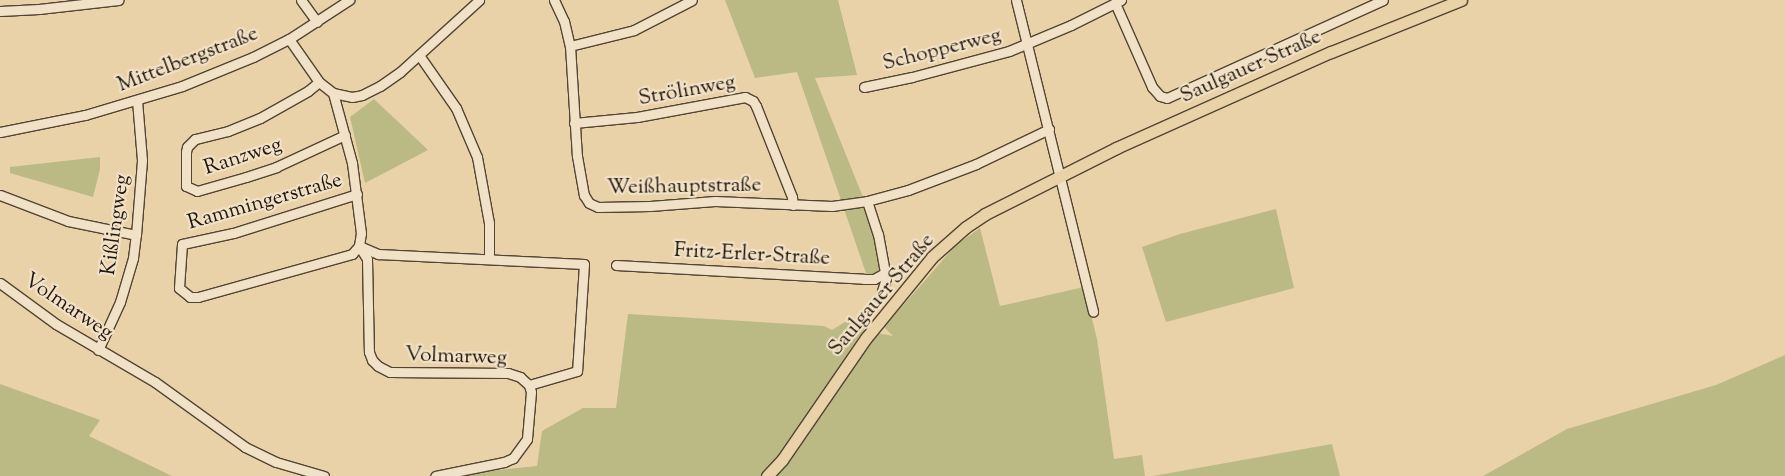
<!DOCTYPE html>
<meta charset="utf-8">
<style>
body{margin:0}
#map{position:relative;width:1785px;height:476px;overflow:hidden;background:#e9d1a8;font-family:"Sorts Mill Goudy",serif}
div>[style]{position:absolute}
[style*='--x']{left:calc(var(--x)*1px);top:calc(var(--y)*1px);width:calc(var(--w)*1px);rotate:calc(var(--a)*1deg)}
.green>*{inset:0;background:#bbba84}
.roads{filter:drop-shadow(1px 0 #524533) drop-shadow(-1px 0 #524533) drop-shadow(0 1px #524533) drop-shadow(0 -1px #524533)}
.minor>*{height:9px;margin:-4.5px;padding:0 4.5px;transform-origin:4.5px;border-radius:4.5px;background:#f1e1c6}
.major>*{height:11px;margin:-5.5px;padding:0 5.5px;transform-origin:5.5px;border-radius:5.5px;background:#e9d1a8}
span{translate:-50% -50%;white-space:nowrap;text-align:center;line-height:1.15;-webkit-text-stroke:4.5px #f1e1c6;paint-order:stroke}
.street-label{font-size:21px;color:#1f160c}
</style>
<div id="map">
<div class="green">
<i style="clip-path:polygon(725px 0,838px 0,857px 75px,815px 78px,871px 217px,883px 286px,867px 276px,797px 72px,755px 78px)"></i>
<i style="clip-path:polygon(374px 99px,428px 150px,365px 183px,350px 117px)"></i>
<i style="clip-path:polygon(100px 157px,100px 169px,93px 197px,10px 173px,10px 167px)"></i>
<i style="clip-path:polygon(1276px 209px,1294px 288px,1166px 322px,1142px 247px,1180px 234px)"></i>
<i style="clip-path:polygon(980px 228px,1000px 306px,1084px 287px,1097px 339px,1114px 459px,1142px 455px,1145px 476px,772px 476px,807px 436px,877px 333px,893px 336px,884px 327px,956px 245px)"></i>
<i style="clip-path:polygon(628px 314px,824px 326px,832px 330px,845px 322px,866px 327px,772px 467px,763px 476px,462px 476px,489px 471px,537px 466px,542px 431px,583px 408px,616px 408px)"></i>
<i style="clip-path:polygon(1785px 355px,1785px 476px,1483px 476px,1567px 429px,1716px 385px)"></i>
<i style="clip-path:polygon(0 384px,100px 420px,89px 436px,172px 476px,0 476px)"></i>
<i style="clip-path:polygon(1332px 444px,1340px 476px,1153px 476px)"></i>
</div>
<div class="roads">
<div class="minor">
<i style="--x:301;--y:0;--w:27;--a:54"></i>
<i style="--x:554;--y:0;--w:23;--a:65"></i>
<i style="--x:564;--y:21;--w:26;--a:77"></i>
<i style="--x:570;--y:46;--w:110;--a:86.4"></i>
<i style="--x:577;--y:156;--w:40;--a:80"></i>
<i style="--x:584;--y:195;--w:9;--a:58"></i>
<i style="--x:589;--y:203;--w:10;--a:24"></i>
<i style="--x:598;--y:207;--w:52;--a:-1.1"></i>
<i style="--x:650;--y:206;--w:65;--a:-4.4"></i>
<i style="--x:715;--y:201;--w:117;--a:2.4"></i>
<i style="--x:832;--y:206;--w:35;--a:-8"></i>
<i style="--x:867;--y:201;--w:42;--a:-15"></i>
<i style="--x:908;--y:190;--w:73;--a:-20.9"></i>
<i style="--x:976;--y:164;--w:81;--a:-25.6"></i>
<i style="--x:1016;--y:0;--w:321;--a:76.1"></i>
<i style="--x:1115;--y:3;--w:92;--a:66.2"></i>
<i style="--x:1152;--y:87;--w:12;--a:48"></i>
<i style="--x:1160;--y:96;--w:7;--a:16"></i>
<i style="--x:1167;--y:98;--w:237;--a:-24.4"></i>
<i style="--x:0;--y:11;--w:39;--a:-3"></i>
<i style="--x:39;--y:9;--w:80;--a:-6.5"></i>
<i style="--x:289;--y:39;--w:52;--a:55.1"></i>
<i style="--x:319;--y:82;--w:18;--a:38"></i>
<i style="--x:333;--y:93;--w:19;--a:12"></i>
<i style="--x:352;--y:97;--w:10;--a:-11"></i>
<i style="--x:362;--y:95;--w:20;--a:-27"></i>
<i style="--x:380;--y:86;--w:24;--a:-35"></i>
<i style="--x:400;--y:72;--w:107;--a:-42.3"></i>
<i style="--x:570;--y:46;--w:66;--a:-14"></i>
<i style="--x:634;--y:30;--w:65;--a:-27.3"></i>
<i style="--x:419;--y:55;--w:65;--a:55.1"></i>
<i style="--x:456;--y:108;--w:53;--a:66.8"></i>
<i style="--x:477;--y:157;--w:67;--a:79.7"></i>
<i style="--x:489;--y:223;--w:36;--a:90"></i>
<i style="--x:319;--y:82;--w:14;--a:141"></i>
<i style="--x:308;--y:91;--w:55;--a:150.6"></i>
<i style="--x:260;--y:118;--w:35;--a:158"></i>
<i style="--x:228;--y:131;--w:34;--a:166"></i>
<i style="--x:195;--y:139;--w:11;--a:135"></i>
<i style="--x:187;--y:147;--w:5;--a:101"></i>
<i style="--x:186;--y:152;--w:34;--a:90"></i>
<i style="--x:186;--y:186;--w:12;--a:24"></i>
<i style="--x:197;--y:191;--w:51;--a:-15.9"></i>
<i style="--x:246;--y:177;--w:32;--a:-18"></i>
<i style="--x:276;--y:167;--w:76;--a:-24.9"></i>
<i style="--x:864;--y:87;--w:49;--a:-11.8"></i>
<i style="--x:912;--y:77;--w:100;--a:-15"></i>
<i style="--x:1009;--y:51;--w:67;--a:-22.8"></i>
<i style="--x:1071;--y:25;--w:56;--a:-26.6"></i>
<i style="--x:333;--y:93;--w:73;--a:74.8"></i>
<i style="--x:352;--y:163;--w:71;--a:82.7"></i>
<i style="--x:361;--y:233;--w:13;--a:99"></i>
<i style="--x:359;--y:246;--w:15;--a:58"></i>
<i style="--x:367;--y:259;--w:93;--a:88.8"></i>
<i style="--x:369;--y:352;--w:9;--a:69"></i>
<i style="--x:372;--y:360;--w:8;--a:45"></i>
<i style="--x:378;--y:366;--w:13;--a:27"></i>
<i style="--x:390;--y:372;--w:118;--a:0.5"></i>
<i style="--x:508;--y:373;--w:13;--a:18"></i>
<i style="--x:520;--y:377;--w:12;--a:42"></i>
<i style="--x:529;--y:385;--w:7;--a:74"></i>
<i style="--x:531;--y:392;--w:47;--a:94.9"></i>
<i style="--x:527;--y:439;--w:24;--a:126"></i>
<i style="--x:513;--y:458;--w:10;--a:156"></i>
<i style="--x:504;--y:462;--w:70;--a:168.5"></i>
<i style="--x:574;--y:123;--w:63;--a:-5.4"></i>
<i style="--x:637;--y:117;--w:110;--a:-10.5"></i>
<i style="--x:745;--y:97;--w:9;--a:27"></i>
<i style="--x:753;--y:101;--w:6;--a:59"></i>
<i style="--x:756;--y:106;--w:98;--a:68.4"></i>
<i style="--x:792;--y:197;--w:8;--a:83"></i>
<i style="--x:0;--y:132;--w:87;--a:-11.3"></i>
<i style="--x:85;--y:115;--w:101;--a:-16.6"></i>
<i style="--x:182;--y:86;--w:77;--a:-22.2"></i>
<i style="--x:253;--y:57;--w:40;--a:-26.6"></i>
<i style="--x:289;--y:39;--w:72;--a:-33"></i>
<i style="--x:357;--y:194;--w:130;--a:162.5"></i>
<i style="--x:233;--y:233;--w:52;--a:167.8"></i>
<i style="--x:182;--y:244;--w:44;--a:93.9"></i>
<i style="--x:179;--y:288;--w:14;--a:39"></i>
<i style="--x:190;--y:297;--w:8;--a:0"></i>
<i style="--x:198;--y:297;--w:160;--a:-15.6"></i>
<i style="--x:352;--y:254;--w:11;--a:-49"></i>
<i style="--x:359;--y:246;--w:21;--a:23"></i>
<i style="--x:378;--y:254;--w:206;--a:2.8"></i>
<i style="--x:584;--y:264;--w:107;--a:93.7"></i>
<i style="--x:577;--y:371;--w:50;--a:163.7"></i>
<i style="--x:0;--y:195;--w:73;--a:20.9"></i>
<i style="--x:68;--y:221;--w:69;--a:11.6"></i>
<i style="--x:867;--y:201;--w:35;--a:72"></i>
<i style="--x:878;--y:234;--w:45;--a:79.7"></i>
<i style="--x:886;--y:278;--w:14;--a:107"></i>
<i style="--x:616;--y:265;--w:248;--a:3.2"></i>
<i style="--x:864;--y:279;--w:10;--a:0"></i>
<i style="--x:874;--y:279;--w:13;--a:-29"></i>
<i style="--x:0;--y:283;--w:69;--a:36.2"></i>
<i style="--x:56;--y:324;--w:115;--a:30.4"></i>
<i style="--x:155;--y:382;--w:111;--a:35.8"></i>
<i style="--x:245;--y:447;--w:34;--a:26"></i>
<i style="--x:276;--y:462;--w:50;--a:16.3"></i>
<i style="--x:98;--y:350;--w:53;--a:-65.4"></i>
<i style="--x:120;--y:302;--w:46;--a:-73.5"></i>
<i style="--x:133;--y:258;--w:23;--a:-83"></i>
<i style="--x:136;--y:235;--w:75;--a:-85.4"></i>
<i style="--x:142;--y:160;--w:59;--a:-94.8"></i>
</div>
<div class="major">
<i style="--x:767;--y:476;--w:22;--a:-47"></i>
<i style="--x:782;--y:460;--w:148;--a:-55.5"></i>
<i style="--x:866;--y:338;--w:104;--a:-50.8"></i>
<i style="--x:932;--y:257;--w:45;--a:-41.4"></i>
<i style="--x:966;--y:227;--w:23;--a:-34"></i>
<i style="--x:985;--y:214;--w:147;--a:-26.7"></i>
<i style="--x:1116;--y:148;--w:235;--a:-24.1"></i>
<i style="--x:1331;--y:52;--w:140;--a:-21.8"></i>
</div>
</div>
<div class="street-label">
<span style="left:942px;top:50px;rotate:-14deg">Schopperweg</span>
<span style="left:188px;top:60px;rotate:-21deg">Mittelbergstraße</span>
<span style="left:1251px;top:67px;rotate:-24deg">Saulgauer Straße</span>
<span style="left:687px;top:91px;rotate:-10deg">Strölinweg</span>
<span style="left:243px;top:157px;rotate:-18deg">Ranzweg</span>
<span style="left:684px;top:187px;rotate:-1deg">Weißhauptstraße</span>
<span style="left:265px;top:202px;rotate:-16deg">Rammingerstraße</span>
<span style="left:116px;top:225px;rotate:-82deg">Kißlingweg</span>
<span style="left:752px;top:255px;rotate:3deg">Fritz-Erler-Straße</span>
<span style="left:882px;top:295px;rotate:-50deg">Saulgauer Straße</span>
<span style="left:68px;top:307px;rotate:34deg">Volmarweg</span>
<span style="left:456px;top:357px;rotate:2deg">Volmarweg</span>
</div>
</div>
